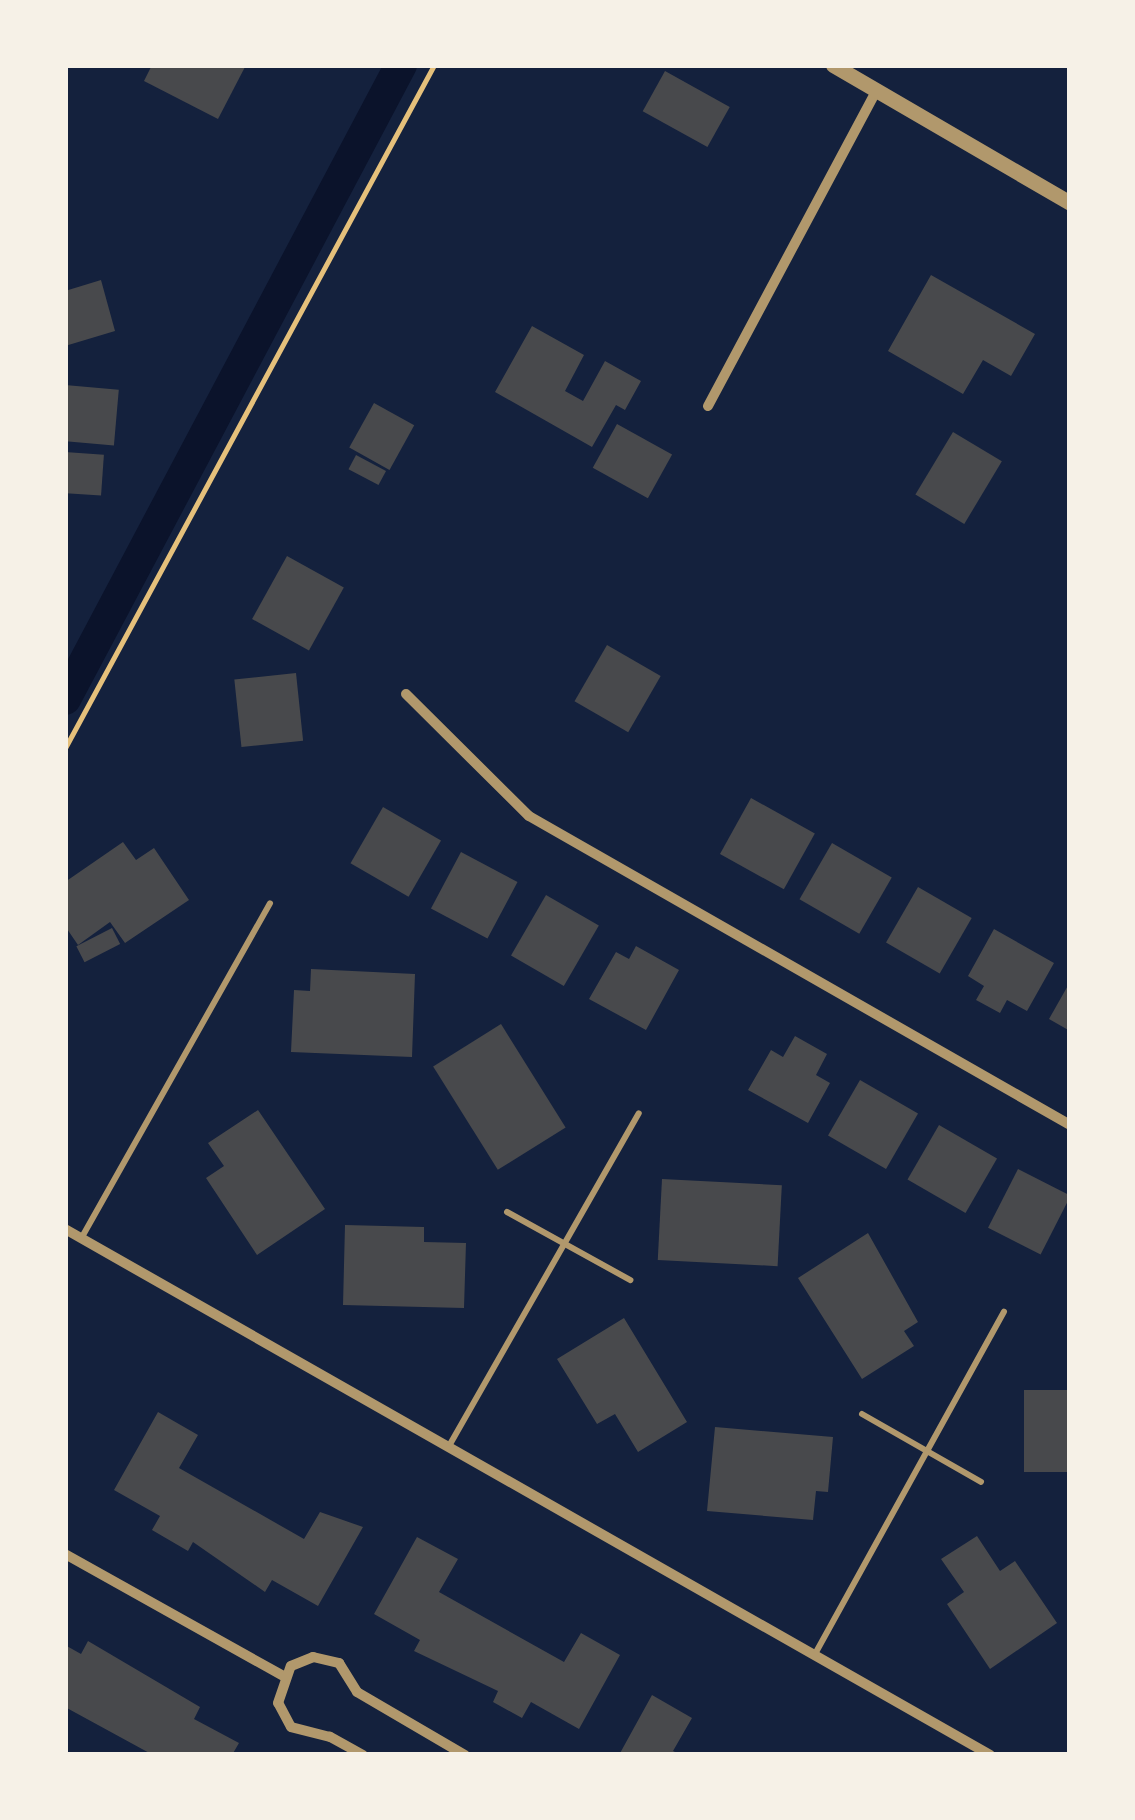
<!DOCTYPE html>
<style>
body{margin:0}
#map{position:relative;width:1135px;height:1820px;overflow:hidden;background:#14213d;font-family:Manrope,sans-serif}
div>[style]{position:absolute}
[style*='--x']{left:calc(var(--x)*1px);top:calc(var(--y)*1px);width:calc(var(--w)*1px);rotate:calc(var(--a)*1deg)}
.canal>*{height:32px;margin:-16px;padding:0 16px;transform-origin:16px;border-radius:16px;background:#0b132b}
.building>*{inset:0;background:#48494c;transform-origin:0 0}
.path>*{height:5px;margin:-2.5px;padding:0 2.5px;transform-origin:2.5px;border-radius:2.5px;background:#e5c07b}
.service>*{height:6px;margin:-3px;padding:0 3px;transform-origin:3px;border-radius:3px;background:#b1986c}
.minor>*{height:10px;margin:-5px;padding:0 5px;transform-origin:5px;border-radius:5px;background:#b1986c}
.tertiary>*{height:15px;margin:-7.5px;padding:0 7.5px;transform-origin:7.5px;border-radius:7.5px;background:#b1986c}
span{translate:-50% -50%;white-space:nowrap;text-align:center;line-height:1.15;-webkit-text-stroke:9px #f6f1e7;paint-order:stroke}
.frame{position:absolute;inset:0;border:68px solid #f6f1e7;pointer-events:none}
</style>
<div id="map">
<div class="canal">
<i style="--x:65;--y:699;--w:718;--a:-62.08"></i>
</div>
<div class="building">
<i style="clip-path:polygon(152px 65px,246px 65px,218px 119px,144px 81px)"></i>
<i style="left:665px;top:71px;width:74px;height:46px;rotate:29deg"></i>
<i style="clip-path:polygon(931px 275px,1035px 334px,1011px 376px,983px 360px,963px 394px,888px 351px)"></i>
<i style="clip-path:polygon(101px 280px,115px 331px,65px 346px,65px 291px)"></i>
<i style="clip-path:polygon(532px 326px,584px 355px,565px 391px,583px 401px,605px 361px,641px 381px,625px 410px,616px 405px,592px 447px,495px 392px)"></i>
<i style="left:65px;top:385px;width:54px;height:56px;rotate:5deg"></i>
<i style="left:374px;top:403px;width:46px;height:51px;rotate:29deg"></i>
<i style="left:617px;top:424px;width:63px;height:50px;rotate:29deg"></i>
<i style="left:953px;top:432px;width:57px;height:73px;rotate:31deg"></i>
<i style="left:65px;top:452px;width:39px;height:41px;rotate:4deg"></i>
<i style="left:356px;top:455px;width:34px;height:16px;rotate:28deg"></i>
<i style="left:287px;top:556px;width:65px;height:72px;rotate:29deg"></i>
<i style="left:607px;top:645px;width:62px;height:65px;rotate:30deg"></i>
<i style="left:296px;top:673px;width:68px;height:62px;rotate:84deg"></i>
<i style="left:751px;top:798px;width:73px;height:64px;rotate:29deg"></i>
<i style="left:383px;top:807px;width:67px;height:65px;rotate:30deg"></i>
<i style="clip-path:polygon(123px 842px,136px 860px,154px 848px,189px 900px,125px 943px,110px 922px,78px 945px,65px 926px,65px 882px)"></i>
<i style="left:832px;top:843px;width:69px;height:65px;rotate:30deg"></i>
<i style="left:461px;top:852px;width:64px;height:64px;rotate:28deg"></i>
<i style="left:918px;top:887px;width:62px;height:64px;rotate:30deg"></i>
<i style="left:546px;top:895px;width:61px;height:70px;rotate:30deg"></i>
<i style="left:112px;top:928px;width:18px;height:40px;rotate:63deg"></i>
<i style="clip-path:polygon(994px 929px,1054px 963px,1027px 1011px,1007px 1000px,1000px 1013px,976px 1000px,984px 986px,968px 976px)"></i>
<i style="clip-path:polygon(636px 946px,679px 970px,646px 1030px,589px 999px,616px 952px,629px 959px)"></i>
<i style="clip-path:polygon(311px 969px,415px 974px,412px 1057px,291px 1052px,294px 990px,310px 991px)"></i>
<i style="clip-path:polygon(1070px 982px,1070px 1031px,1049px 1019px)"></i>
<i style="left:501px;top:1024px;width:122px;height:80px;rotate:58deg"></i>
<i style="clip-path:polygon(795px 1036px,827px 1054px,816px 1075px,830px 1083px,808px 1123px,748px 1090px,771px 1050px,783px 1057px)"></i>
<i style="left:860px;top:1080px;width:67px;height:64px;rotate:30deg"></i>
<i style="clip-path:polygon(258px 1110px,325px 1209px,257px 1255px,206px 1178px,224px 1166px,208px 1143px)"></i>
<i style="left:939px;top:1125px;width:67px;height:63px;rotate:30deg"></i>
<i style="left:1018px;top:1169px;width:59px;height:66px;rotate:27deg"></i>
<i style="left:662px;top:1179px;width:120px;height:81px;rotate:3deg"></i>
<i style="clip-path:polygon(345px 1225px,424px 1227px,424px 1242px,466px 1243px,464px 1308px,343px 1305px)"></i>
<i style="clip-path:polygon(868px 1233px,918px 1322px,904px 1331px,914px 1346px,862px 1379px,798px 1278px)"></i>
<i style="clip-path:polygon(624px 1318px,687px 1422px,638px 1452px,615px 1414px,597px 1424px,557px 1359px)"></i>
<i style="left:1070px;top:1390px;width:82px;height:46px;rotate:90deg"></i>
<i style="clip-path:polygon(158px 1412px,198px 1435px,179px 1468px,304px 1539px,320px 1512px,363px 1527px,318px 1606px,272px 1580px,265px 1592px,193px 1542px,188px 1551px,152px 1530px,160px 1516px,114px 1490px)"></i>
<i style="clip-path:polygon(715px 1427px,833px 1437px,828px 1492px,816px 1491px,813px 1520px,707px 1511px)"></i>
<i style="clip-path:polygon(977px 1536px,1000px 1571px,1015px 1561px,1057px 1623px,990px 1669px,947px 1604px,964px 1592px,941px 1559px)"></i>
<i style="clip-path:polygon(417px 1537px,458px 1559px,439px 1592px,564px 1662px,581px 1633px,620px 1655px,579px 1729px,531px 1702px,522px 1718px,493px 1702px,498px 1691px,414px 1651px,420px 1640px,374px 1614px)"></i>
<i style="clip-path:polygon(88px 1641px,200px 1707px,194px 1719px,239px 1743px,232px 1755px,153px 1755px,65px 1707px,65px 1645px,81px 1654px)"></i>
<i style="clip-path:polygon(652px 1695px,692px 1718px,673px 1751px,681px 1755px,619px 1755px)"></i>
</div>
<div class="path">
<i style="--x:65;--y:748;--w:776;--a:-61.62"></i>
</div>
<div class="service">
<i style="--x:507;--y:1212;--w:141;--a:28.9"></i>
<i style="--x:82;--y:1237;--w:383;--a:-60.6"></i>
<i style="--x:862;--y:1414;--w:137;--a:29.7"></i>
<i style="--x:449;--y:1446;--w:383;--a:-60.3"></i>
<i style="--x:815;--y:1654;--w:391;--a:-61.1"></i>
</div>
<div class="minor">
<i style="--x:708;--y:406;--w:359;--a:-61.9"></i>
<i style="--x:406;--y:694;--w:173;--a:44.8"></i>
<i style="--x:529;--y:816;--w:623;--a:29.73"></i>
<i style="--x:65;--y:1229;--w:1064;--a:29.62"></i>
<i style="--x:65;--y:1554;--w:250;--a:29.2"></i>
<i style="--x:363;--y:1755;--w:38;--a:-151"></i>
<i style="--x:330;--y:1737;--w:40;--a:-165.6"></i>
<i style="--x:291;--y:1727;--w:27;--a:-118"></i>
<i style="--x:278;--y:1703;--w:39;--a:-71"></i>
<i style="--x:291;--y:1666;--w:24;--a:-22"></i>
<i style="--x:313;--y:1657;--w:27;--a:13"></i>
<i style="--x:339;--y:1663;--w:34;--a:58"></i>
<i style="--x:357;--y:1692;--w:125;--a:30.3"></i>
</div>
<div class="tertiary">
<i style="--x:833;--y:65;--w:274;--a:30.2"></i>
</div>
<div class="frame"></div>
</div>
